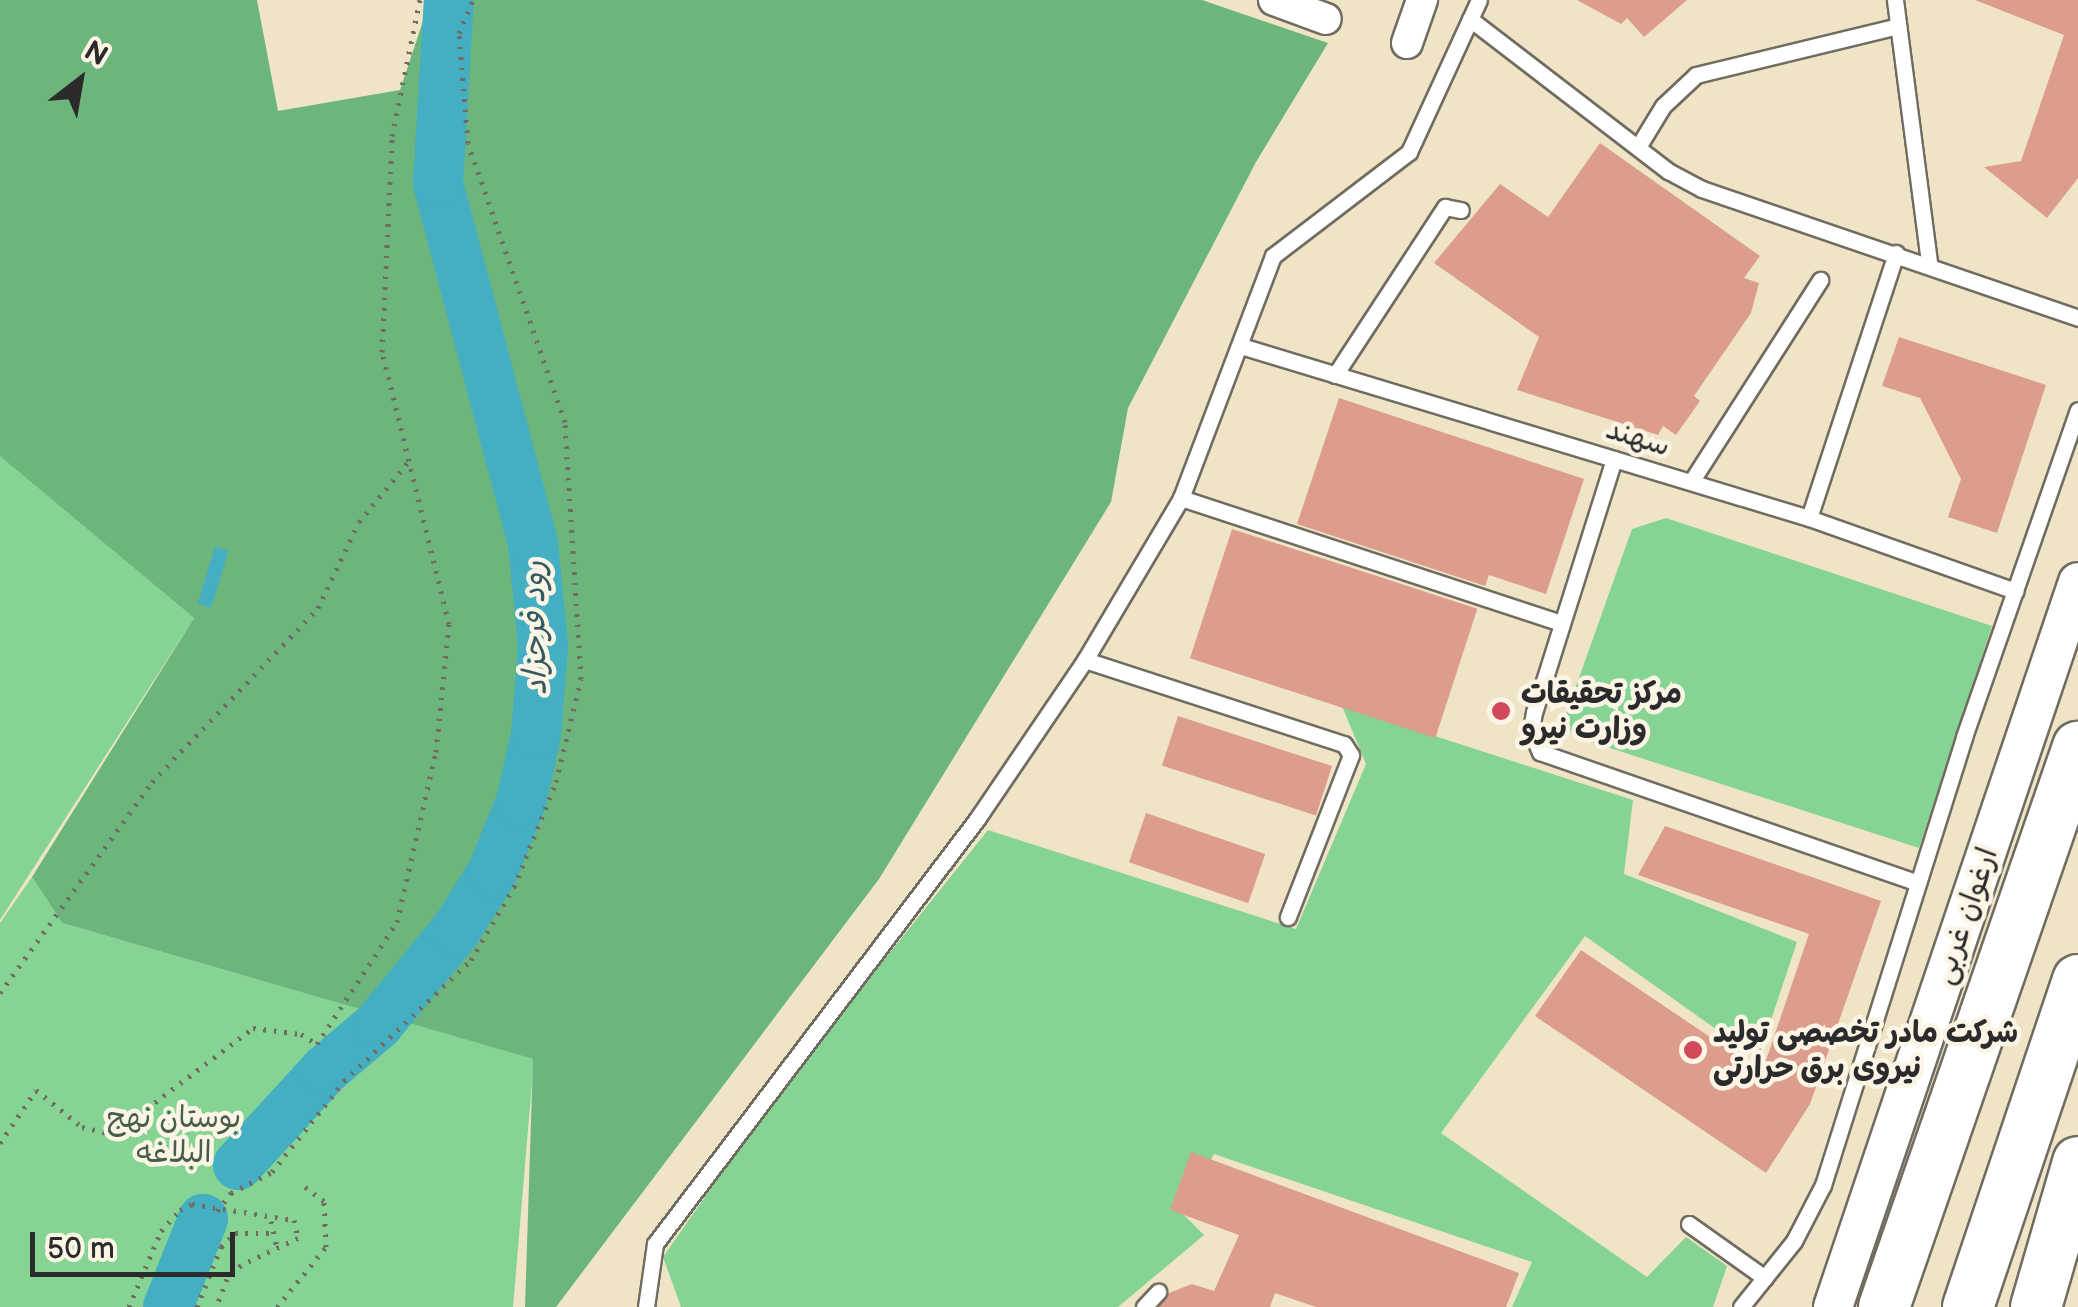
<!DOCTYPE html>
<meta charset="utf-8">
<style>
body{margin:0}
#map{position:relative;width:2078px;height:1307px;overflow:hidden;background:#efe4c6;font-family:"Balsamiq Sans","Playpen Sans Arabic",sans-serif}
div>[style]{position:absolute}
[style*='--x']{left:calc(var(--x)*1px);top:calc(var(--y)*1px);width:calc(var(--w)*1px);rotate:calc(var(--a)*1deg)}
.green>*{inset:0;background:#85d493}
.forest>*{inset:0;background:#6cb67d}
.water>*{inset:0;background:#44aec3;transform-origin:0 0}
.river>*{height:50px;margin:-25px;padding:0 25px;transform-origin:25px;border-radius:25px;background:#44aec3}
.building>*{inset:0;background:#dd9d8d;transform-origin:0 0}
.path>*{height:5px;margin-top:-2.5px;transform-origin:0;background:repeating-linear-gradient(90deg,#706c61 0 2.5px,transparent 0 10.5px)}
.roads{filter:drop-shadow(2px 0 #706c61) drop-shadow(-2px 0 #706c61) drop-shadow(0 2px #706c61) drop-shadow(0 -2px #706c61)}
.service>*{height:15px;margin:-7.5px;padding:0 7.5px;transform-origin:7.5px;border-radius:7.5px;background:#fff}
.minor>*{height:30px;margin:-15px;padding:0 15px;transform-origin:15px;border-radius:15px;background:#fff}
.tertiary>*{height:38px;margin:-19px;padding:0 19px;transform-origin:19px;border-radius:19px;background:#fff}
.trunk>*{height:50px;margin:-25px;padding:0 25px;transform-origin:25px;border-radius:25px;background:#fff}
.dots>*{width:28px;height:28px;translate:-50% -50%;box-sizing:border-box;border:5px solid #fcf5e5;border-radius:50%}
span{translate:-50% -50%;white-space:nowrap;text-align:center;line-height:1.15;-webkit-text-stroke:9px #fcf5e5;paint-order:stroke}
.street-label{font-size:30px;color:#2b2b2b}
.poi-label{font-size:30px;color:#2b2b2b;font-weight:700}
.left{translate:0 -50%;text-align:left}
.park-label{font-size:30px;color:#465e4a}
.water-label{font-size:32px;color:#345960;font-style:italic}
.north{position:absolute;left:30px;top:30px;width:100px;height:100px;-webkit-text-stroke:8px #fcf5e5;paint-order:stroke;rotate:31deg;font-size:28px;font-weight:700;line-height:40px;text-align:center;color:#2b2b2b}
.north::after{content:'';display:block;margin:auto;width:35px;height:45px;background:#2b2b2b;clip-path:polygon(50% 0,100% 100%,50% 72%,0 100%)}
.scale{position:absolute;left:30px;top:1232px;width:205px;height:45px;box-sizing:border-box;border:5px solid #2b2b2b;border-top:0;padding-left:12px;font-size:30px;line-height:35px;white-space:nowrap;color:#2b2b2b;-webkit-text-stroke:8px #fcf5e5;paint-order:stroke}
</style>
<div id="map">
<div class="green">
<i style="clip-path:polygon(0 455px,194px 618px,0 920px)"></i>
<i style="clip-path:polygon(1666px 518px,1992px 626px,1919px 848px,1573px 736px,1564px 720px,1632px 529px)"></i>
<i style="clip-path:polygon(1342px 706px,1633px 800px,1624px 874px,1797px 942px,1758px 1059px,1585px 936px,1441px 1133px,1647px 1277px,1686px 1237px,1727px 1266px,1713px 1307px,1512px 1307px,1532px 1262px,1214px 1154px,1180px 1211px,1204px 1235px,1118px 1307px,681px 1307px,663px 1257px,776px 1095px,988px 830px,1296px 929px,1366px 764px)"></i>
<i style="clip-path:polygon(32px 877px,62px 923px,534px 1059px,513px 1307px,0 1307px,0 923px)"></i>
</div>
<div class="forest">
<i style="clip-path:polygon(0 0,257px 0,278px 111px,400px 90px,430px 0,1202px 0,1328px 43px,1256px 162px,1128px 408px,1111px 502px,879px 879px,556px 1307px,525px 1307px,533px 1059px,62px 923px,32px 877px,194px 618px,0 456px)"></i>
</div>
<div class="water">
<i style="left:215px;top:547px;width:14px;height:59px;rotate:17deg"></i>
</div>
<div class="river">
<i style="--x:238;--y:1165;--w:129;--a:-47.5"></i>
<i style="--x:325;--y:1070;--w:70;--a:-40.3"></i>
<i style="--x:378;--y:1025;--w:123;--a:-50.6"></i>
<i style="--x:456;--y:930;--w:67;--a:-57.7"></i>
<i style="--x:492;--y:873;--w:77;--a:-67.8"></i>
<i style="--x:521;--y:802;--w:69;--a:-77.4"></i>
<i style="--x:536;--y:735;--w:89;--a:-85.5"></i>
<i style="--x:543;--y:646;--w:103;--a:-95.5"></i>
<i style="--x:533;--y:543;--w:372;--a:-104.8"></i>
<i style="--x:438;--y:183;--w:183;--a:-86.6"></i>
<i style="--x:168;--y:1307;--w:95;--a:-68.3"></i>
</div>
<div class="building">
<i style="clip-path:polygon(1577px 0,1687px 0,1644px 37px,1627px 18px,1621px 24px)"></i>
<i style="clip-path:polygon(1975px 0,2078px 0,2078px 178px,2047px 218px,1984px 167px,2021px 161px,2064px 35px)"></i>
<i style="clip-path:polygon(1600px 143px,1760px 256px,1744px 278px,1759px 283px,1751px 313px,1694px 396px,1700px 401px,1676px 435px,1663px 426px,1658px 435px,1517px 390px,1539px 337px,1434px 263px,1500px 184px,1548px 217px)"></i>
<i style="clip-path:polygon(1899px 337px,2046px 385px,1997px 533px,1948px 517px,1961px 479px,1920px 398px,1882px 386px)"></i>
<i style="clip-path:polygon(1339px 398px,1584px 479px,1546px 594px,1489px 575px,1485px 586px,1297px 524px)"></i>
<i style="left:1232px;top:529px;width:258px;height:136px;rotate:18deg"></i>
<i style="left:1178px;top:716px;width:162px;height:52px;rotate:18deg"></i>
<i style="left:1146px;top:813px;width:126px;height:52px;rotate:19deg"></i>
<i style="clip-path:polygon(1665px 826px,1881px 901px,1810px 1104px,1766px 1173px,1535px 1016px,1581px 950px,1762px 1072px,1809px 934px,1638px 875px)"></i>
<i style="clip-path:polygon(1191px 1152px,1519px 1273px,1506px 1307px,1316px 1307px,1275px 1293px,1270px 1307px,1159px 1307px,1169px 1293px,1192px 1284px,1214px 1291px,1239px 1235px,1170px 1210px)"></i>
</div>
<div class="path">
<i style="--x:0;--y:993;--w:260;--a:-54.2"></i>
<i style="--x:152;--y:782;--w:240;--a:-46.3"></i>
<i style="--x:318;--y:608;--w:95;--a:-64.5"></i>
<i style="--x:359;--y:522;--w:79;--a:-50.7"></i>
<i style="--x:0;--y:1143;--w:64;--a:-55.8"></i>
<i style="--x:36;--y:1090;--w:59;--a:38.8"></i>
<i style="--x:82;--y:1127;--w:32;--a:13"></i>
<i style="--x:113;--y:1134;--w:176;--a:-37.1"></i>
<i style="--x:253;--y:1028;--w:48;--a:7.1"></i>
<i style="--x:301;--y:1034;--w:19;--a:32"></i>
<i style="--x:317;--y:1044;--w:146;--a:-56.7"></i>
<i style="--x:397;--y:922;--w:174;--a:-77.1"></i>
<i style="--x:436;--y:752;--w:129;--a:-84.2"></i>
<i style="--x:449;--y:624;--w:280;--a:-103.8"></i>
<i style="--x:382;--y:352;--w:216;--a:-87.3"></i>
<i style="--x:392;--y:136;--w:139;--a:-78.4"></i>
<i style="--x:217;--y:1211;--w:23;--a:-52"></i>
<i style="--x:231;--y:1193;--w:46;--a:-27.1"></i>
<i style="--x:272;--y:1172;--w:116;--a:-51.6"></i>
<i style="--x:344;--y:1081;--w:175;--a:-43.6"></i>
<i style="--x:471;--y:960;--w:85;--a:-59.5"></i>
<i style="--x:514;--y:887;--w:113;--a:-68.2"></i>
<i style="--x:556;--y:782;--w:106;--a:-76.4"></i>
<i style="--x:581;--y:679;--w:257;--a:-93.6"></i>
<i style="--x:565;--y:422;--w:295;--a:-109.2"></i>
<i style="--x:468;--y:143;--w:110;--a:-94.7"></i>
<i style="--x:459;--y:33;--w:36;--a:-67"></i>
<i style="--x:271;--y:1221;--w:27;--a:77"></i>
<i style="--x:129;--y:1307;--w:82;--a:-67.2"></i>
<i style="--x:161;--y:1231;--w:28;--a:-48"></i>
<i style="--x:180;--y:1210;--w:13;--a:-27"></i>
<i style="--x:192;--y:1204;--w:103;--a:8.9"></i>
<i style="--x:294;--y:1220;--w:18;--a:77"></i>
<i style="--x:298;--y:1238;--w:63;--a:154.7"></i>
<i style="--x:241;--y:1265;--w:20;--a:135"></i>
<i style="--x:227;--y:1279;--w:30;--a:111"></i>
<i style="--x:197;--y:1307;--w:65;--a:-68.2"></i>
<i style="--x:221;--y:1247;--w:20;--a:-45"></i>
<i style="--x:235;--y:1233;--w:34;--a:0"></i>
<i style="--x:277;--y:1307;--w:77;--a:-50.8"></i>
<i style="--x:326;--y:1247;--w:46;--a:-92.5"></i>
<i style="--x:324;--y:1201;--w:25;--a:-143"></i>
</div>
<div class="roads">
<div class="service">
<i style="--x:1895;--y:0;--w:265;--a:82.6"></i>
<i style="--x:1470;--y:19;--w:250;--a:37.5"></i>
<i style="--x:1668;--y:171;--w:38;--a:28"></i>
<i style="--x:1702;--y:189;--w:398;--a:18.9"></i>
<i style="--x:1638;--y:147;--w:48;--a:-58.6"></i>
<i style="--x:1663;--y:106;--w:45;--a:-43.2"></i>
<i style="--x:1696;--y:75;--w:208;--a:-13.6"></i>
<i style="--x:1241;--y:346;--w:593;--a:16.85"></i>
<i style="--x:1809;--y:518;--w:219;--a:19.5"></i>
<i style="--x:1335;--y:375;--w:201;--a:-56.8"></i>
<i style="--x:1445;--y:207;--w:16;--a:11"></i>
<i style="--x:1614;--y:459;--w:265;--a:107.5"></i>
<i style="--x:1534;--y:712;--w:19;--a:99"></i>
<i style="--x:1531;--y:731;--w:23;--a:67"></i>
<i style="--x:1540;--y:752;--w:400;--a:19.1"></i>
<i style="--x:1691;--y:482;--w:240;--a:-57.4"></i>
<i style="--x:1181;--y:498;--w:401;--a:18.2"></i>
<i style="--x:1809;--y:518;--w:279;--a:-71.8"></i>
<i style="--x:1085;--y:660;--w:272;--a:18"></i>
<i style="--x:1344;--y:744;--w:13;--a:58"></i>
<i style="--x:1351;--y:755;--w:174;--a:111.3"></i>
<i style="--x:1689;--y:1224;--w:93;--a:35.4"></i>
<i style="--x:646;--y:1307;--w:64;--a:-81.9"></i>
<i style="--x:655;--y:1244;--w:533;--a:-52.85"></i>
<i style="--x:977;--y:819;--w:192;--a:-55.8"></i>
<i style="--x:1085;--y:660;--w:188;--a:-59.3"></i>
<i style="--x:1181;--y:498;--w:259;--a:-69.2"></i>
<i style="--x:1273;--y:256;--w:171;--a:-37.4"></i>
<i style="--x:1409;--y:152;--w:167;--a:-65.3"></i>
<i style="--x:1144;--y:1307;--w:21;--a:-47"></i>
<i style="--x:1741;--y:1307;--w:85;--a:-51.2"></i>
<i style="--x:1794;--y:1241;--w:63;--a:-62.6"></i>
<i style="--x:1823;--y:1185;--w:470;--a:-72.5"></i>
<i style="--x:1964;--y:737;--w:346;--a:-70.8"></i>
</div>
<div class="minor">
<i style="--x:1274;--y:0;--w:55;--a:20.1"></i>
<i style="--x:1407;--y:43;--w:46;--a:-70.8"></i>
</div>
<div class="tertiary">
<i style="--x:1833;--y:1307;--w:765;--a:-71.33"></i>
</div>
<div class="trunk">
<i style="--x:1884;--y:1307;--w:593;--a:-70.89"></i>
<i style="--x:1968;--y:1307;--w:345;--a:-71.4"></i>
<i style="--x:2036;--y:1307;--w:151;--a:-73.8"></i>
</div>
</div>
<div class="dots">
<i style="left:1501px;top:711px;background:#d1495b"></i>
<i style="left:1693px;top:1050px;background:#d1495b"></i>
</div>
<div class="street-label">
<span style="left:1638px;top:438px;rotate:17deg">سهند</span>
<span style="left:1966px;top:916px;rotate:-71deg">ارغوان غربی</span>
</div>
<div class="poi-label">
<span class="left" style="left:1521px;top:711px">مرکز تحقیقات<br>وزارت نیرو</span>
<span class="left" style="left:1713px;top:1050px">شرکت مادر تخصصی تولید<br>نیروی برق حرارتی</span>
</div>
<div class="park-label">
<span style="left:174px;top:1135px">بوستان نهج<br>البلاغه</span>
</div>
<div class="water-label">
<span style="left:536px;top:628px;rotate:-91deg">رود فرحزاد</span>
</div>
<div class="north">N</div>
<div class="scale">50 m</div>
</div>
